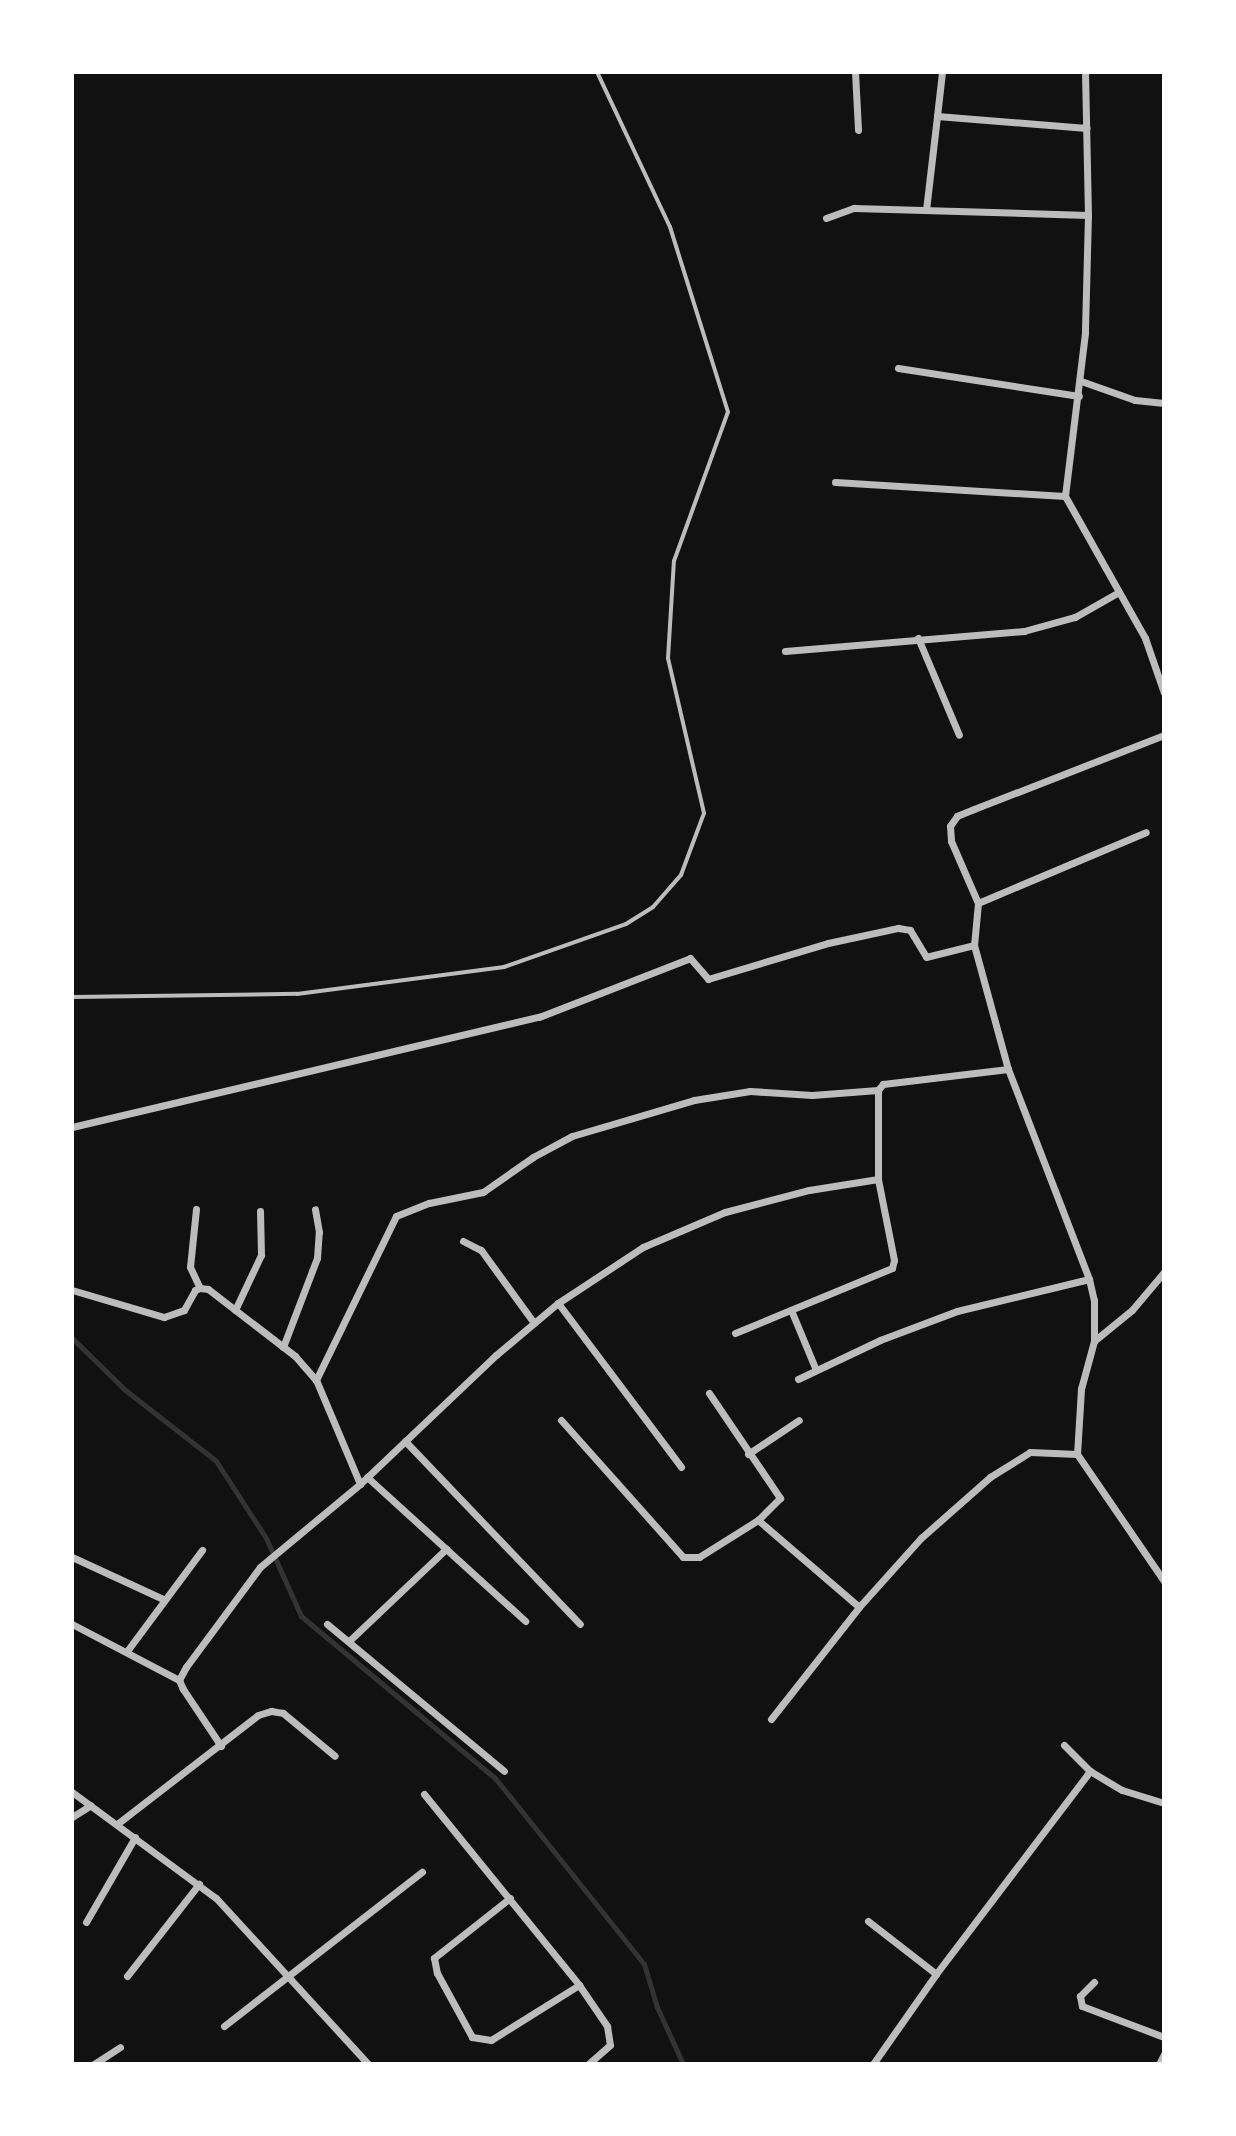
<!DOCTYPE html>
<style>
body{margin:0}
#map{position:relative;width:1236px;height:2136px;overflow:hidden;background:#111;font-family:Merriweather,serif}
div>[style]{position:absolute}
[style*='--x']{left:calc(var(--x)*1px);top:calc(var(--y)*1px);width:calc(var(--w)*1px);rotate:calc(var(--a)*1deg)}
.stream>*{height:5px;margin:-2.5px;padding:0 2.5px;transform-origin:2.5px;border-radius:2.5px;background:#333}
.service>*{height:4px;margin:-2px;padding:0 2px;transform-origin:2px;border-radius:2px;background:#bcbcbc}
.minor>*{height:7px;margin:-3.5px;padding:0 3.5px;transform-origin:3.5px;border-radius:3.5px;background:#bcbcbc}
span{translate:-50% -50%;white-space:nowrap;text-align:center;line-height:1.15;-webkit-text-stroke:6px #fff;paint-order:stroke}
.frame{position:absolute;inset:0;border:74px solid #fff;pointer-events:none}
</style>
<div id="map">
<div class="stream">
<i style="--x:72;--y:1338;--w:73;--a:44.4"></i>
<i style="--x:124;--y:1389;--w:117;--a:38"></i>
<i style="--x:216;--y:1461;--w:92;--a:57"></i>
<i style="--x:266;--y:1538;--w:85;--a:65.8"></i>
<i style="--x:301;--y:1616;--w:253;--a:39.9"></i>
<i style="--x:495;--y:1778;--w:238;--a:51.3"></i>
<i style="--x:644;--y:1964;--w:45;--a:73.2"></i>
<i style="--x:657;--y:2007;--w:63;--a:65.5"></i>
</div>
<div class="service">
<i style="--x:72;--y:997;--w:225;--a:-0.8"></i>
<i style="--x:297;--y:994;--w:209;--a:-7.4"></i>
<i style="--x:504;--y:967;--w:129;--a:-19.4"></i>
<i style="--x:626;--y:924;--w:32;--a:-32"></i>
<i style="--x:653;--y:907;--w:43;--a:-48.8"></i>
<i style="--x:681;--y:875;--w:66;--a:-69.6"></i>
<i style="--x:704;--y:813;--w:159;--a:-103.1"></i>
<i style="--x:668;--y:658;--w:97;--a:-86.5"></i>
<i style="--x:674;--y:561;--w:158;--a:-70.1"></i>
<i style="--x:728;--y:412;--w:194;--a:-107.4"></i>
<i style="--x:670;--y:227;--w:171;--a:-115.2"></i>
</div>
<div class="minor">
<i style="--x:855;--y:72;--w:58;--a:87"></i>
<i style="--x:1085;--y:72;--w:143;--a:88.8"></i>
<i style="--x:1088;--y:215;--w:118;--a:91.5"></i>
<i style="--x:1085;--y:333;--w:164;--a:97"></i>
<i style="--x:1065;--y:496;--w:163;--a:60.6"></i>
<i style="--x:1145;--y:638;--w:58;--a:70.9"></i>
<i style="--x:937;--y:116;--w:44;--a:-83.5"></i>
<i style="--x:926;--y:210;--w:95;--a:-83.3"></i>
<i style="--x:937;--y:116;--w:150;--a:4.6"></i>
<i style="--x:826;--y:218;--w:30;--a:-20"></i>
<i style="--x:854;--y:208;--w:234;--a:1.7"></i>
<i style="--x:898;--y:368;--w:183;--a:8.8"></i>
<i style="--x:1081;--y:381;--w:57;--a:19.4"></i>
<i style="--x:1135;--y:400;--w:29;--a:6"></i>
<i style="--x:835;--y:482;--w:230;--a:3.5"></i>
<i style="--x:918;--y:638;--w:105;--a:67.1"></i>
<i style="--x:785;--y:651;--w:240;--a:-4.8"></i>
<i style="--x:1024;--y:631;--w:53;--a:-15.4"></i>
<i style="--x:1075;--y:617;--w:48;--a:-29.7"></i>
<i style="--x:1164;--y:735;--w:204;--a:158.7"></i>
<i style="--x:974;--y:809;--w:18;--a:158"></i>
<i style="--x:957;--y:816;--w:12;--a:125"></i>
<i style="--x:950;--y:826;--w:15;--a:86"></i>
<i style="--x:951;--y:841;--w:68;--a:66.5"></i>
<i style="--x:978;--y:903;--w:42;--a:95.4"></i>
<i style="--x:974;--y:945;--w:129;--a:74.7"></i>
<i style="--x:1008;--y:1069;--w:225;--a:68.9"></i>
<i style="--x:1089;--y:1279;--w:22;--a:77"></i>
<i style="--x:1094;--y:1300;--w:41;--a:90"></i>
<i style="--x:1094;--y:1341;--w:50;--a:105.2"></i>
<i style="--x:1081;--y:1389;--w:65;--a:93.5"></i>
<i style="--x:1077;--y:1454;--w:154;--a:55.6"></i>
<i style="--x:978;--y:903;--w:182;--a:-22.9"></i>
<i style="--x:72;--y:1127;--w:480;--a:-13.3"></i>
<i style="--x:539;--y:1017;--w:162;--a:-21.3"></i>
<i style="--x:690;--y:958;--w:28;--a:49"></i>
<i style="--x:708;--y:979;--w:125;--a:-16.7"></i>
<i style="--x:828;--y:943;--w:72;--a:-12.1"></i>
<i style="--x:898;--y:928;--w:12;--a:9"></i>
<i style="--x:910;--y:930;--w:31;--a:59"></i>
<i style="--x:926;--y:957;--w:49;--a:-14"></i>
<i style="--x:196;--y:1209;--w:58;--a:95.9"></i>
<i style="--x:190;--y:1267;--w:23;--a:65"></i>
<i style="--x:200;--y:1288;--w:8;--a:7"></i>
<i style="--x:208;--y:1289;--w:110;--a:37.6"></i>
<i style="--x:295;--y:1356;--w:32;--a:49"></i>
<i style="--x:463;--y:1241;--w:20;--a:27"></i>
<i style="--x:481;--y:1250;--w:90;--a:54"></i>
<i style="--x:72;--y:1290;--w:96;--a:16.4"></i>
<i style="--x:164;--y:1317;--w:21;--a:-19"></i>
<i style="--x:184;--y:1310;--w:23;--a:-61"></i>
<i style="--x:195;--y:1290;--w:5;--a:-22"></i>
<i style="--x:558;--y:1303;--w:205;--a:53.1"></i>
<i style="--x:235;--y:1310;--w:61;--a:-64.7"></i>
<i style="--x:261;--y:1255;--w:44;--a:-91.3"></i>
<i style="--x:791;--y:1310;--w:65;--a:67.4"></i>
<i style="--x:735;--y:1333;--w:170;--a:-22.5"></i>
<i style="--x:892;--y:1268;--w:8;--a:-76"></i>
<i style="--x:894;--y:1260;--w:83;--a:-101.2"></i>
<i style="--x:1094;--y:1341;--w:49;--a:-39.2"></i>
<i style="--x:1132;--y:1310;--w:50;--a:-49.9"></i>
<i style="--x:283;--y:1347;--w:95;--a:-69.1"></i>
<i style="--x:317;--y:1258;--w:26;--a:-86"></i>
<i style="--x:319;--y:1232;--w:23;--a:-100"></i>
<i style="--x:798;--y:1379;--w:91;--a:-25.4"></i>
<i style="--x:880;--y:1340;--w:82;--a:-20.6"></i>
<i style="--x:957;--y:1311;--w:136;--a:-13.6"></i>
<i style="--x:709;--y:1393;--w:127;--a:55.9"></i>
<i style="--x:780;--y:1498;--w:31;--a:135"></i>
<i style="--x:561;--y:1420;--w:183;--a:48.3"></i>
<i style="--x:683;--y:1557;--w:16;--a:0"></i>
<i style="--x:699;--y:1557;--w:70;--a:-32.1"></i>
<i style="--x:758;--y:1520;--w:133;--a:40.7"></i>
<i style="--x:859;--y:1607;--w:93;--a:-48.1"></i>
<i style="--x:921;--y:1538;--w:92;--a:-41.5"></i>
<i style="--x:990;--y:1477;--w:47;--a:-32"></i>
<i style="--x:1030;--y:1452;--w:47;--a:2.4"></i>
<i style="--x:405;--y:1441;--w:253;--a:46.3"></i>
<i style="--x:748;--y:1454;--w:61;--a:-33.7"></i>
<i style="--x:367;--y:1477;--w:214;--a:42.3"></i>
<i style="--x:360;--y:1484;--w:113;--a:-112.9"></i>
<i style="--x:316;--y:1380;--w:182;--a:-64"></i>
<i style="--x:396;--y:1216;--w:35;--a:-22"></i>
<i style="--x:429;--y:1203;--w:55;--a:-11.5"></i>
<i style="--x:483;--y:1192;--w:61;--a:-35"></i>
<i style="--x:533;--y:1157;--w:44;--a:-28.3"></i>
<i style="--x:572;--y:1136;--w:127;--a:-16.4"></i>
<i style="--x:694;--y:1100;--w:57;--a:-9.1"></i>
<i style="--x:750;--y:1091;--w:62;--a:3.7"></i>
<i style="--x:812;--y:1095;--w:66;--a:-4.3"></i>
<i style="--x:72;--y:1557;--w:102;--a:24.8"></i>
<i style="--x:72;--y:1624;--w:121;--a:27.6"></i>
<i style="--x:327;--y:1624;--w:230;--a:39.7"></i>
<i style="--x:349;--y:1641;--w:134;--a:-43.5"></i>
<i style="--x:127;--y:1651;--w:126;--a:-53.4"></i>
<i style="--x:771;--y:1719;--w:142;--a:-51.8"></i>
<i style="--x:1064;--y:1745;--w:37;--a:45"></i>
<i style="--x:1090;--y:1771;--w:37;--a:31"></i>
<i style="--x:1122;--y:1790;--w:44;--a:17.2"></i>
<i style="--x:221;--y:1746;--w:69;--a:-123.7"></i>
<i style="--x:183;--y:1689;--w:10;--a:-114"></i>
<i style="--x:179;--y:1680;--w:15;--a:-62"></i>
<i style="--x:186;--y:1667;--w:124;--a:-53.5"></i>
<i style="--x:260;--y:1567;--w:130;--a:-39.7"></i>
<i style="--x:360;--y:1484;--w:187;--a:-43.5"></i>
<i style="--x:496;--y:1355;--w:81;--a:-40"></i>
<i style="--x:558;--y:1303;--w:102;--a:-33.4"></i>
<i style="--x:643;--y:1247;--w:89;--a:-23.1"></i>
<i style="--x:725;--y:1212;--w:87;--a:-14.7"></i>
<i style="--x:809;--y:1190;--w:70;--a:-9.1"></i>
<i style="--x:878;--y:1179;--w:89;--a:-90"></i>
<i style="--x:878;--y:1090;--w:8;--a:-50"></i>
<i style="--x:883;--y:1084;--w:126;--a:-6.8"></i>
<i style="--x:72;--y:1792;--w:179;--a:36.4"></i>
<i style="--x:216;--y:1898;--w:225;--a:47.5"></i>
<i style="--x:424;--y:1794;--w:246;--a:50.9"></i>
<i style="--x:579;--y:1985;--w:50;--a:55.7"></i>
<i style="--x:607;--y:2026;--w:19;--a:81"></i>
<i style="--x:610;--y:2045;--w:29;--a:139"></i>
<i style="--x:72;--y:1817;--w:22;--a:-32"></i>
<i style="--x:117;--y:1824;--w:178;--a:-37.7"></i>
<i style="--x:258;--y:1715;--w:14;--a:-17"></i>
<i style="--x:271;--y:1711;--w:12;--a:9"></i>
<i style="--x:283;--y:1713;--w:67;--a:39.6"></i>
<i style="--x:510;--y:1898;--w:97;--a:141.7"></i>
<i style="--x:434;--y:1958;--w:15;--a:79"></i>
<i style="--x:437;--y:1973;--w:73;--a:61.3"></i>
<i style="--x:472;--y:2037;--w:19;--a:9"></i>
<i style="--x:491;--y:2040;--w:104;--a:-32"></i>
<i style="--x:868;--y:1921;--w:86;--a:37.9"></i>
<i style="--x:86;--y:1922;--w:98;--a:-60"></i>
<i style="--x:127;--y:1976;--w:117;--a:-52"></i>
<i style="--x:1094;--y:1982;--w:20;--a:135"></i>
<i style="--x:1080;--y:1996;--w:10;--a:79"></i>
<i style="--x:1082;--y:2006;--w:88;--a:20.7"></i>
<i style="--x:224;--y:2026;--w:251;--a:-37.9"></i>
<i style="--x:94;--y:2064;--w:31;--a:-33"></i>
<i style="--x:873;--y:2064;--w:110;--a:-55"></i>
<i style="--x:936;--y:1974;--w:255;--a:-52.8"></i>
<i style="--x:1159;--y:2064;--w:11;--a:-63"></i>
</div>
<div class="frame"></div>
</div>
